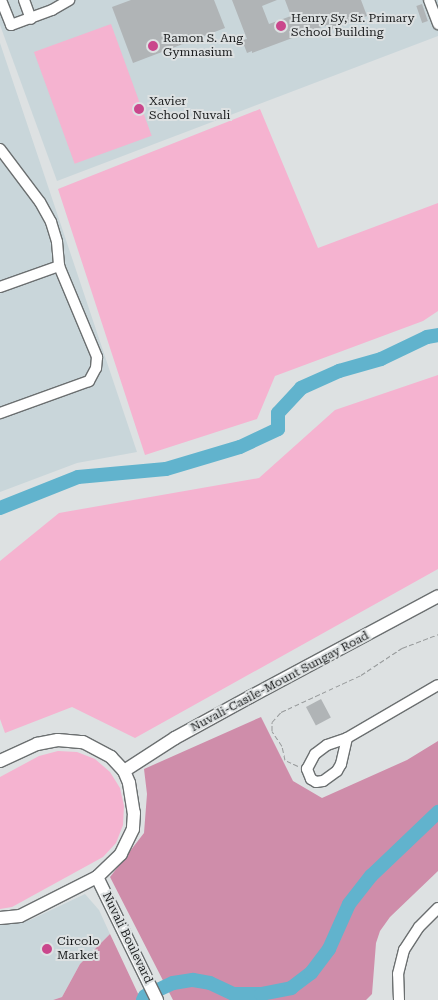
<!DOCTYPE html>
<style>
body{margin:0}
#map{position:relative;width:438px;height:1000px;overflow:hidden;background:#dde1e2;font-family:"Roboto Serif",serif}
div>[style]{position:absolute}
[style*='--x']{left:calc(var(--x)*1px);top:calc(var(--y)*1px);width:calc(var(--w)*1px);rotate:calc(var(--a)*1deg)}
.built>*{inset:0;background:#c9d6da}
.green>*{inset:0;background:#f5b3d0;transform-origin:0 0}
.forest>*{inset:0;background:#cf8daa}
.river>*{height:14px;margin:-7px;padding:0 7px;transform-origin:7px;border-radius:7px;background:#61b3cd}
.building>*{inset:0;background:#b0b4b6;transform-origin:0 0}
.path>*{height:1px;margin-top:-0.5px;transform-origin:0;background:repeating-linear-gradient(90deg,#979a9b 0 5px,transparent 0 7.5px)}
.roads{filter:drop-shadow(1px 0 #6b6f70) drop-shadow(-1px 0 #6b6f70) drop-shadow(0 1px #6b6f70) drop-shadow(0 -1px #6b6f70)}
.minor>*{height:10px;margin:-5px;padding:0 5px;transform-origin:5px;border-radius:5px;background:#fff}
.major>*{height:12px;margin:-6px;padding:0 6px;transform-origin:6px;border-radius:6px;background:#fff}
.dots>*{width:14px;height:14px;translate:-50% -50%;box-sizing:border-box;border:2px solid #dde1e2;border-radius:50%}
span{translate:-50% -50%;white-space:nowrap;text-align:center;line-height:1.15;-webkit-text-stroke:4px #dde1e2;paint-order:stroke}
.poi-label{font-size:12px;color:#1a1c1d}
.left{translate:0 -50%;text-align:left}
.street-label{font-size:12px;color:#1a1c1d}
</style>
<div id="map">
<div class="built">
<i style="clip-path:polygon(0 0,438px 0,438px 36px,57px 181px,0 25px)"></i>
<i style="clip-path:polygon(0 43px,137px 452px,77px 463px,0 492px)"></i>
<i style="clip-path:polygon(85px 894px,99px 910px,110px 934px,80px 964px,62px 997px,53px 1000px,0 1000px,0 923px,30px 920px)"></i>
</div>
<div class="green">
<i style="left:111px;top:24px;width:119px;height:82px;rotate:70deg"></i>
<i style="clip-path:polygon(260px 109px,318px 248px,438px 203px,438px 311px,423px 321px,275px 376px,257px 419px,145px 455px,58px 189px)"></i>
<i style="clip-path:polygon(438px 375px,438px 569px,135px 738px,72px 707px,5px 733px,0 719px,0 561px,59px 513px,259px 478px,335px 410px)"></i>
<i style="clip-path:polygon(58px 751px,77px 752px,95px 759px,110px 772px,120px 788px,124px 806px,123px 825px,116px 843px,103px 857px,12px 907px,0 909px,0 777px,39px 756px)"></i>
</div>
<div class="forest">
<i style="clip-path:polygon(261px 717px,293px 781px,322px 798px,407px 760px,438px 741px,438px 871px,390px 917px,380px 931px,376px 943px,372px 994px,366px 1000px,173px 1000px,110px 877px,144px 833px,147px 794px,144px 769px)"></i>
<i style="clip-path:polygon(110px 934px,141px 1000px,53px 1000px,62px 997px,80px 964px)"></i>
</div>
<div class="river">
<i style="--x:0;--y:508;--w:84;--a:-21.7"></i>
<i style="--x:78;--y:477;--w:88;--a:-5.2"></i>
<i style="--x:166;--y:469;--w:77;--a:-16.6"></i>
<i style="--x:240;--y:447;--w:42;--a:-25.3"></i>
<i style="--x:278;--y:429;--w:16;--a:-90"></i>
<i style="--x:278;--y:413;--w:34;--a:-47"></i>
<i style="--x:301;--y:388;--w:42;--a:-24.1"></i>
<i style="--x:339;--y:371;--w:44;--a:-15.9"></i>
<i style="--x:381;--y:359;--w:51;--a:-25.6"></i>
<i style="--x:427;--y:337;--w:11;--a:-10"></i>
<i style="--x:143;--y:1000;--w:4;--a:-63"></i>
<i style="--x:145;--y:996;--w:31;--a:-25"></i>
<i style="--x:173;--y:983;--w:20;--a:-9"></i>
<i style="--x:193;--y:980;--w:17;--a:10"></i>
<i style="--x:210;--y:983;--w:26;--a:25"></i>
<i style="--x:234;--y:994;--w:27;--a:0"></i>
<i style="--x:261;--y:994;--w:31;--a:-11"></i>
<i style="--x:291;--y:988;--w:25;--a:-37"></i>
<i style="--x:311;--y:973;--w:30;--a:-53"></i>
<i style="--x:329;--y:949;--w:49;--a:-66"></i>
<i style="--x:349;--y:904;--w:36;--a:-52"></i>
<i style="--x:371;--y:876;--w:93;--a:-43.7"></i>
</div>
<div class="building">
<i style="clip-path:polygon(131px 0,214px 0,225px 28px,133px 63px,112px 7px)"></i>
<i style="clip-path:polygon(232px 0,277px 0,262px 6px,269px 24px,291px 16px,285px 0,361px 0,367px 16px,332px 29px,330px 24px,252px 53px,252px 51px,247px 53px,242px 40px,247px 39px)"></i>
<i style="left:422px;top:4px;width:18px;height:6px;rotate:71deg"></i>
<i style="left:321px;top:699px;width:21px;height:17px;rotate:62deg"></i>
</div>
<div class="path">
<i style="--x:298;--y:766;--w:14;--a:-155"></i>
<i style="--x:285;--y:760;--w:14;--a:-102"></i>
<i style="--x:282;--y:746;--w:18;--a:-124"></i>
<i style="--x:272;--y:731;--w:9;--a:-90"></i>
<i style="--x:272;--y:722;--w:13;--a:-48"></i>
<i style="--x:281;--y:712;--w:88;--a:-24.8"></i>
<i style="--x:361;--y:675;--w:49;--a:-33.4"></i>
<i style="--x:402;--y:648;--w:39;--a:-21"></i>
</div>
<div class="roads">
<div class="minor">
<i style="--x:1;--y:0;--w:27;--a:68"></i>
<i style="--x:11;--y:25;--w:44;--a:-20.1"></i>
<i style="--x:52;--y:10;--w:20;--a:-30"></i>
<i style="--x:24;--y:0;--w:20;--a:70"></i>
<i style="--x:429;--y:0;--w:26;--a:69"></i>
<i style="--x:0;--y:149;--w:66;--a:53"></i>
<i style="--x:40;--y:202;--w:23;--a:61"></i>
<i style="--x:51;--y:222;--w:21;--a:73"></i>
<i style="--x:57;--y:242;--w:24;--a:85"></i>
<i style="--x:59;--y:266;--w:99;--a:67.3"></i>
<i style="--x:97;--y:357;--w:11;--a:95"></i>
<i style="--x:96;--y:368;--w:15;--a:118"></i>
<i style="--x:89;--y:381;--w:95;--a:160.2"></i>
<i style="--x:0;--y:287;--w:63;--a:-19.6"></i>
<i style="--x:347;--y:738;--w:27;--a:103"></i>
<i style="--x:341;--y:764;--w:8;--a:120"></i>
<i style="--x:337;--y:771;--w:17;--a:144"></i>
<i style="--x:323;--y:781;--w:7;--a:172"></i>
<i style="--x:316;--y:782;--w:6;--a:-149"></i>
<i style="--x:311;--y:779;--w:11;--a:-112"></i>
<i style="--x:307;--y:769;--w:17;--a:-62"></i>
<i style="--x:315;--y:754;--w:15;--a:-37"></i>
<i style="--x:327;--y:745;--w:21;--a:-19"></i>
<i style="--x:347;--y:738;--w:105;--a:-30.2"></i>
<i style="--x:399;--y:1000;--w:26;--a:-92"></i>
<i style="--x:398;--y:974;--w:25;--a:-76"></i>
<i style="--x:404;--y:950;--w:27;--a:-57"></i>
<i style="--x:419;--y:927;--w:27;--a:-45"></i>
</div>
<div class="major">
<i style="--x:0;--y:761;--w:41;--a:-24.7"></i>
<i style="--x:37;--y:744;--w:21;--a:-11"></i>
<i style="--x:58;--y:740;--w:25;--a:5"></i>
<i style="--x:83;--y:742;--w:32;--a:28"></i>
<i style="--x:111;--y:757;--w:19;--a:47"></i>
<i style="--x:124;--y:771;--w:13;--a:67"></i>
<i style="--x:129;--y:783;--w:30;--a:81"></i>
<i style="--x:134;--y:813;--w:16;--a:94"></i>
<i style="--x:133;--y:829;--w:28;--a:116"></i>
<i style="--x:121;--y:854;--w:33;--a:136"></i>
<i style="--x:97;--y:877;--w:86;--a:153.1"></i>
<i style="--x:20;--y:916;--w:20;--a:174"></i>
<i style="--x:124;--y:771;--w:61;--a:-32.9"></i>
<i style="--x:175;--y:738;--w:85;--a:-28.7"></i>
<i style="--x:250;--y:697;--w:213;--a:-28.2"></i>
<i style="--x:97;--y:877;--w:137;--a:64"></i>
</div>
</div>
<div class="dots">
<i style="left:281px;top:26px;background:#ca478c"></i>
<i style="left:153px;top:46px;background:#ca478c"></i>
<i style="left:139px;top:109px;background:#ca478c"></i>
<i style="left:47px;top:949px;background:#ca478c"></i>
</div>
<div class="poi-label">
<span class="left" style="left:291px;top:26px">Henry Sy, Sr. Primary<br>School Building</span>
<span class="left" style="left:163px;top:46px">Ramon S. Ang<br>Gymnasium</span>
<span class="left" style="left:149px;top:109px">Xavier<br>School Nuvali</span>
<span class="left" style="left:57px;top:949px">Circolo<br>Market</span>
</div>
<div class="street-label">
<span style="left:280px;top:682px;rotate:-28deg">Nuvali-Casile-Mount Sungay Road</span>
<span style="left:127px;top:938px;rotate:64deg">Nuvali Boulevard</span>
</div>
</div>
